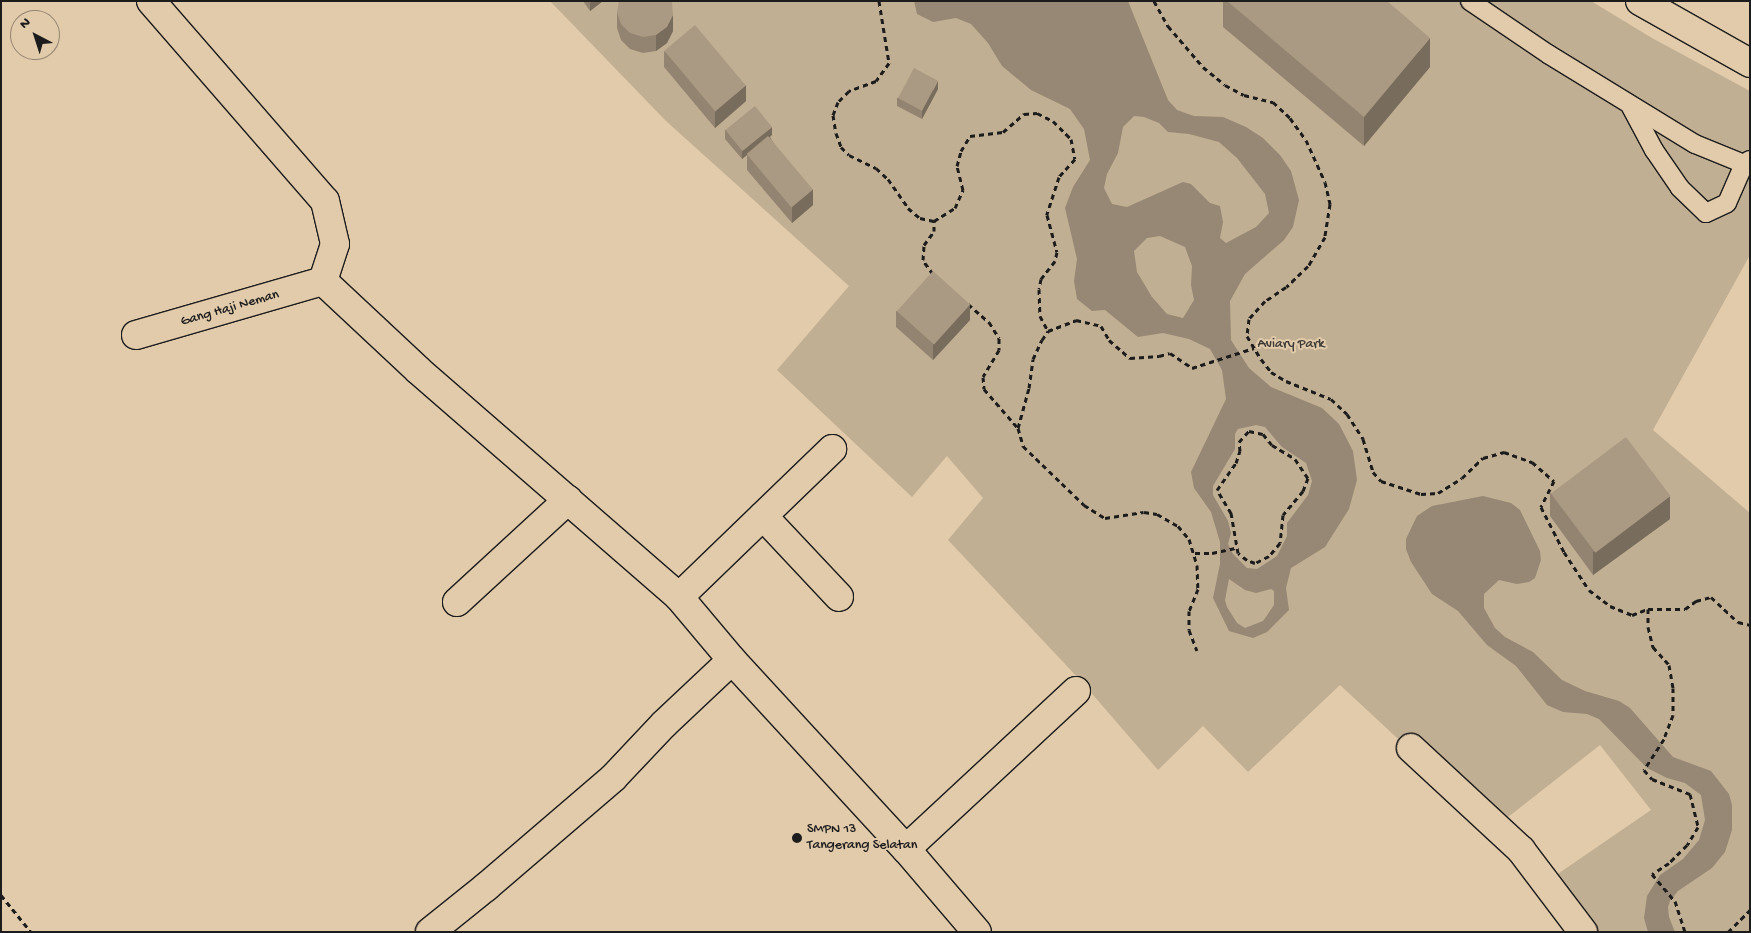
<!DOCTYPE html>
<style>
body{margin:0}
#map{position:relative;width:1751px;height:933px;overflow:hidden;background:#e2cbab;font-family:"Gochi Hand",sans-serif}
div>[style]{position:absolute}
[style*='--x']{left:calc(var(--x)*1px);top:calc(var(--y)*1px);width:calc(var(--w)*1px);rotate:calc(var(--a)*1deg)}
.green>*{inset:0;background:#c1af93}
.water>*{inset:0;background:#968874}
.path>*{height:3px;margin-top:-1.5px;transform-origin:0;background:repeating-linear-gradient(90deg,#1c1c1c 0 5px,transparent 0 9px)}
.roads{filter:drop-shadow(1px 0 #1c1c1c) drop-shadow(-1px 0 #1c1c1c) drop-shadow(0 1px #1c1c1c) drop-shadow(0 -1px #1c1c1c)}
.lane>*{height:18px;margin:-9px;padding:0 9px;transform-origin:9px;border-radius:9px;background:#e2cbab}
.street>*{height:28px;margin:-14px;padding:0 14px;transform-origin:14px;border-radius:14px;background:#e2cbab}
.secondary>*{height:28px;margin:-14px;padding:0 14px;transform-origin:14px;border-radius:14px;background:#e2cbab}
.wall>*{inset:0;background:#938471}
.shaded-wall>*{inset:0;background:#786c5c}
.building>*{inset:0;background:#ab9a83;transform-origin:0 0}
.dots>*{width:14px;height:14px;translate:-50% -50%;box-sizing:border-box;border:2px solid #e2cbab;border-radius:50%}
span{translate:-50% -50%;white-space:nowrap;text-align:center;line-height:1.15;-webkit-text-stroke:4px #e2cbab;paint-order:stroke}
.street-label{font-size:14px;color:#1c1c1c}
.park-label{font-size:14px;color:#3d3934}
.poi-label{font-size:14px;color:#1c1c1c}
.left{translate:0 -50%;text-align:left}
.frame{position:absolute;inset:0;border:2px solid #1c1c1c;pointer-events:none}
.north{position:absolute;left:10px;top:10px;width:50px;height:50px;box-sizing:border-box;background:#e2cbab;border:1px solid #938572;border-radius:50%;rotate:320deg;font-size:14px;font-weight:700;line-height:20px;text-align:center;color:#1c1c1c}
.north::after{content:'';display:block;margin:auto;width:18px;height:22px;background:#1c1c1c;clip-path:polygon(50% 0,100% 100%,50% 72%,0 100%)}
</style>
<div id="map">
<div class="green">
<i style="clip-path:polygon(550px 1px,1591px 1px,1652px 38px,1750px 91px,1750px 255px,1653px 430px,1750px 513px,1750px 932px,1584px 932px,1546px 882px,1651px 810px,1600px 745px,1494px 828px,1340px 685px,1248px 772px,1203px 726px,1158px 770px,1081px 681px,948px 540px,983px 498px,947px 456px,912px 497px,777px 370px,849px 286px,666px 121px)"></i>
</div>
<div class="water">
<i style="clip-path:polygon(evenodd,914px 1px,1128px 1px,1168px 100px,1177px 110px,1194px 116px,1223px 117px,1246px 127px,1263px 138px,1280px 155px,1291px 171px,1299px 200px,1293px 227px,1284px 240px,1245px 274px,1230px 301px,1231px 340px,1249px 368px,1271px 387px,1322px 408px,1339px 424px,1353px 451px,1357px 480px,1349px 509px,1325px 547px,1291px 568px,1286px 588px,1289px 610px,1267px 632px,1253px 638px,1229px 631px,1213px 598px,1220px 564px,1220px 542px,1211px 512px,1194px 488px,1191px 472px,1226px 399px,1222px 370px,1210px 349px,1189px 339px,1163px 333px,1138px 337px,1105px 310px,1092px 311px,1077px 299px,1074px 281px,1077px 259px,1065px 208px,1073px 187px,1090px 160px,1084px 129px,1070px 109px,1031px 90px,1002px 66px,988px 43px,971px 24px,956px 18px,933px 22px,917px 14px,914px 1px,1134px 116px,1144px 117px,1159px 123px,1168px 132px,1189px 134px,1219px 142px,1237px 158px,1265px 194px,1269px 213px,1256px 227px,1226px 243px,1220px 238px,1223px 222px,1220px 206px,1210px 203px,1191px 184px,1183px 182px,1127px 207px,1112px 204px,1104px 188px,1107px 174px,1118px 153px,1123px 127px,1134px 116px,914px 1px,1160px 236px,1185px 247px,1192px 266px,1191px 285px,1194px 300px,1183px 318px,1167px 314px,1152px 297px,1137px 272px,1134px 251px,1147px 238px,1160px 236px,914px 1px,1256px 425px,1265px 427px,1282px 447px,1306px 463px,1312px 481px,1308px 495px,1287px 523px,1287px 536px,1277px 556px,1257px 569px,1247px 568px,1233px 554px,1228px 544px,1231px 533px,1228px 521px,1213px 495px,1213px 486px,1235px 449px,1235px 434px,1238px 429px,1256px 425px,914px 1px,1229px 579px,1245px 590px,1256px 593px,1271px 589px,1274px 591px,1274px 605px,1263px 621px,1245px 628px,1237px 623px,1227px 607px,1225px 600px,1229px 579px)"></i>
<i style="clip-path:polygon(1483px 496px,1511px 503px,1520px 510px,1540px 551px,1541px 560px,1535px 578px,1529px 582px,1517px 584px,1499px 580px,1484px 594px,1484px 608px,1495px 628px,1505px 637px,1533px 652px,1562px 680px,1585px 691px,1619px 701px,1630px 708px,1673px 757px,1711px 771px,1729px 794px,1732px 805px,1732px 830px,1725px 852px,1712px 868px,1678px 891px,1670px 901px,1668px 907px,1669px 917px,1675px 932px,1648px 932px,1644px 918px,1647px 896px,1660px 875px,1683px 859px,1699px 840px,1705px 820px,1701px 795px,1685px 783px,1667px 778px,1647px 768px,1599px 719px,1587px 714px,1563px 712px,1547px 705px,1516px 666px,1487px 645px,1458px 611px,1432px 594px,1411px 562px,1406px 549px,1406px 539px,1417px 516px,1432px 506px)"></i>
</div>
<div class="path">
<i style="--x:879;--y:1;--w:63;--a:80.8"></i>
<i style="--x:889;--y:63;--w:22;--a:126"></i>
<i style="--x:876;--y:81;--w:29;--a:160"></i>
<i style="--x:849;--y:91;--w:16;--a:135"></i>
<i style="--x:838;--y:102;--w:14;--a:111"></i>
<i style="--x:833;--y:115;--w:18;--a:81"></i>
<i style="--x:836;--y:133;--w:15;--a:70"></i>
<i style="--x:841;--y:147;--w:11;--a:45"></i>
<i style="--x:849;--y:155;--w:30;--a:26"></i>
<i style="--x:876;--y:168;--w:16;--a:43"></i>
<i style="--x:888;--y:179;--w:35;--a:55"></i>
<i style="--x:908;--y:208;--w:16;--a:40"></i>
<i style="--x:920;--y:218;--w:14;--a:12"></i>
<i style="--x:934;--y:221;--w:25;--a:-32"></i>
<i style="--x:955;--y:208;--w:20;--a:-66"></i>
<i style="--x:963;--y:190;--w:25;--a:-104"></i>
<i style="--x:957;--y:166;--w:16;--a:-75"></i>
<i style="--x:961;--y:151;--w:17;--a:-59"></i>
<i style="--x:970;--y:136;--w:33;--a:-7"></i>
<i style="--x:1003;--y:132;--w:28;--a:-41"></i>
<i style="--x:1024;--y:114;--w:13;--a:-4"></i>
<i style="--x:1037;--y:113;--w:18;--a:27"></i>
<i style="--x:1053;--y:121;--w:25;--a:45"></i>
<i style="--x:1071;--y:139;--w:20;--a:79"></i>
<i style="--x:1075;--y:159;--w:24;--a:132"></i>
<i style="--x:1059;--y:177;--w:40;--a:108"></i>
<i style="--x:1047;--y:215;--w:38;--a:75"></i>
<i style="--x:1057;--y:252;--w:9;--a:103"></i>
<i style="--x:1055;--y:261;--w:23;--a:128"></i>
<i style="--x:1041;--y:279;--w:10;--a:101"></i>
<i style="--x:1039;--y:289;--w:27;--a:88"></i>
<i style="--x:1040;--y:316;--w:17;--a:62"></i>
<i style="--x:1154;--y:1;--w:29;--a:61"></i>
<i style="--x:1168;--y:26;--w:54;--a:49.5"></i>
<i style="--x:1203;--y:67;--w:28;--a:39"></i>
<i style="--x:1225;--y:85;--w:21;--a:28"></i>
<i style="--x:1244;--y:95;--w:30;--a:14"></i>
<i style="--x:1273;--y:102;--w:23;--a:43"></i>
<i style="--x:1290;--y:118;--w:27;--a:54"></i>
<i style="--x:1306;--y:140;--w:46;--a:65.7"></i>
<i style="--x:1325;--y:182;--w:23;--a:77"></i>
<i style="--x:1330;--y:204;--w:33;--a:99"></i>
<i style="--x:1325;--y:237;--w:34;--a:120"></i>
<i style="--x:1308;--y:266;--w:30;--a:136"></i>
<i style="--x:1286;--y:287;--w:25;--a:146"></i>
<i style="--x:1265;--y:301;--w:24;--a:132"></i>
<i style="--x:1249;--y:319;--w:17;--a:97"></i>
<i style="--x:1247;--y:336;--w:27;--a:59"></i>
<i style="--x:1261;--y:359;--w:16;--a:52"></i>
<i style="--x:1271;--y:372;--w:17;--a:31"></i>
<i style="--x:1286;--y:381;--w:48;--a:21.8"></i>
<i style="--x:1331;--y:399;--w:22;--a:43"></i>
<i style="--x:1347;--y:414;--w:30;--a:57"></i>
<i style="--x:1363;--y:439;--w:34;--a:73"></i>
<i style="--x:1373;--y:472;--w:12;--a:48"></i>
<i style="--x:1381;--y:481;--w:42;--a:18"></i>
<i style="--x:1421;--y:494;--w:17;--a:-3"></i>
<i style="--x:1438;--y:493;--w:28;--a:-32"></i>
<i style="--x:1462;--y:478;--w:29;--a:-44"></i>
<i style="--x:1483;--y:458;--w:22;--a:-16"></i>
<i style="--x:1504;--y:452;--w:30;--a:20"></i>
<i style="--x:1532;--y:462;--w:29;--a:41"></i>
<i style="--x:1554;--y:481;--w:29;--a:117"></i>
<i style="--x:1541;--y:507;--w:51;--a:62.9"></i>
<i style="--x:1564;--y:552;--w:45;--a:56.7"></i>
<i style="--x:1589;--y:590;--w:26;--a:37"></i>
<i style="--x:1610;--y:606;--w:24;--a:22"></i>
<i style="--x:1632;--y:615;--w:17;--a:-21"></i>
<i style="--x:1648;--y:609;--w:18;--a:90"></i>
<i style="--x:1648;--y:627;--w:21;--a:76"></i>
<i style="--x:1653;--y:647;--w:24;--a:48"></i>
<i style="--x:1669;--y:665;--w:23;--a:80"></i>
<i style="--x:1673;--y:688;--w:27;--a:90"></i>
<i style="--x:1673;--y:715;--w:26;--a:111"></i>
<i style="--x:1664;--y:739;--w:37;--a:123"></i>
<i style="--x:1644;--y:770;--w:12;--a:48"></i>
<i style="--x:1652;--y:779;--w:41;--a:21.5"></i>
<i style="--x:1690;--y:794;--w:34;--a:76"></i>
<i style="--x:1698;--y:827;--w:21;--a:121"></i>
<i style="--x:1687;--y:845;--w:25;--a:135"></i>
<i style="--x:1669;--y:863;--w:20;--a:147"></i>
<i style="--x:1652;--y:874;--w:35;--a:50"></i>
<i style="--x:1675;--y:901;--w:33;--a:72"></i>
<i style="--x:933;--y:274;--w:17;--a:-126"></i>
<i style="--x:923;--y:260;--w:15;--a:-86"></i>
<i style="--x:924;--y:245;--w:17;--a:-54"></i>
<i style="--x:934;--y:231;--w:10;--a:-90"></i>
<i style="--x:968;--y:304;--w:28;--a:41"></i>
<i style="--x:989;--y:322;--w:19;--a:58"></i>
<i style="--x:999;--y:338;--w:12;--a:90"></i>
<i style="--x:999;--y:350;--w:31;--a:121"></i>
<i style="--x:983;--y:377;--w:12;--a:85"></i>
<i style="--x:984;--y:389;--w:52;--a:48.9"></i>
<i style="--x:1018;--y:428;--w:19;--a:74"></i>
<i style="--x:1023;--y:446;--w:85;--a:44"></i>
<i style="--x:1084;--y:505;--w:25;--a:32"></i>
<i style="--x:1105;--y:518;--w:39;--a:-9"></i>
<i style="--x:1144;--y:512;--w:13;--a:9"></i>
<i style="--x:1157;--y:514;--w:24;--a:30"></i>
<i style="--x:1178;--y:526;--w:17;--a:50"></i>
<i style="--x:1189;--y:539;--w:27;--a:73"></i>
<i style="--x:1197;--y:565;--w:24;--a:88"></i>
<i style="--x:1198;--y:589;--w:24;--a:112"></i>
<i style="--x:1189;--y:611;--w:19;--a:90"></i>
<i style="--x:1189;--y:630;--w:22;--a:69"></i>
<i style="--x:1018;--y:428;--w:41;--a:-74.6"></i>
<i style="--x:1029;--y:388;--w:29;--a:-82"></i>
<i style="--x:1033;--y:359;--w:21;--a:-65"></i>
<i style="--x:1042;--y:340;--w:11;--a:-56"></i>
<i style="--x:1048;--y:331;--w:30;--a:-21"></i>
<i style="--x:1076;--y:320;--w:26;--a:13"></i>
<i style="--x:1101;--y:326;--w:16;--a:60"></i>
<i style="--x:1109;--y:340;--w:28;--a:41"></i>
<i style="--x:1130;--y:358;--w:29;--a:-4"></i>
<i style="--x:1159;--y:356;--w:11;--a:-15"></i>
<i style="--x:1170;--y:353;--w:27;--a:34"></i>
<i style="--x:1192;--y:368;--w:65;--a:-17.9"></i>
<i style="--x:1249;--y:431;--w:14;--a:12"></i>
<i style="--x:1263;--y:434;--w:14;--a:51"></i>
<i style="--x:1272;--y:445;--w:27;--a:31"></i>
<i style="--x:1295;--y:459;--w:23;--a:56"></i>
<i style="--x:1308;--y:478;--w:14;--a:111"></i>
<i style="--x:1303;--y:491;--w:31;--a:130"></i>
<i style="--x:1283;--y:515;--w:28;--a:96"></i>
<i style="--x:1280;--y:543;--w:17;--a:130"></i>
<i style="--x:1269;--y:556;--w:16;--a:153"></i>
<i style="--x:1255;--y:563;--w:9;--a:-159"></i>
<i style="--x:1247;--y:560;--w:11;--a:-142"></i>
<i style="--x:1238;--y:553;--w:41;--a:-99.9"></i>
<i style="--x:1231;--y:513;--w:27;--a:-121"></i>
<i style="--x:1217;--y:490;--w:33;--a:-55"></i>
<i style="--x:1236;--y:463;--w:13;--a:-72"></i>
<i style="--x:1240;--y:451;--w:9;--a:-96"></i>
<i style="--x:1239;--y:442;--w:15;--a:-48"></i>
<i style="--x:1195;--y:553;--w:17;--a:0"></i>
<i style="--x:1212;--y:553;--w:25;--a:-12"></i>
<i style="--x:1648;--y:609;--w:37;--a:0"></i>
<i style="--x:1685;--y:609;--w:14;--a:-36"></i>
<i style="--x:1696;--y:601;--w:16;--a:-15"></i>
<i style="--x:1711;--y:597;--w:37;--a:43"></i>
<i style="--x:1738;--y:622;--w:12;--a:14"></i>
<i style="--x:1;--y:895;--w:48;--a:51"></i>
<i style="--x:1728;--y:932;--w:31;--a:-45"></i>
</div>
<div class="roads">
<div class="lane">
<i style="--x:1470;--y:1;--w:94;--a:34.2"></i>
<i style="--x:1548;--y:54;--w:172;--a:31.5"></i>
<i style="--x:1695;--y:144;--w:53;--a:22.2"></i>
<i style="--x:1744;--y:164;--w:7;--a:-34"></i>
<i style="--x:1631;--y:107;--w:49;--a:61.9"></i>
<i style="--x:1654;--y:150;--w:46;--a:55.6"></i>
<i style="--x:1680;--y:188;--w:36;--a:44"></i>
<i style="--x:1706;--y:213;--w:23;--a:-25"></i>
<i style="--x:1727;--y:203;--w:43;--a:-66.4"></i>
</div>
<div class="street">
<i style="--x:151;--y:1;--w:265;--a:49"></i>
<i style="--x:325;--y:201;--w:44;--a:76.9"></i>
<i style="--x:335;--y:244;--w:39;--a:108"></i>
<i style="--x:323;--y:281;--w:130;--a:43.1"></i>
<i style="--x:418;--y:370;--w:346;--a:41"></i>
<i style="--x:679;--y:597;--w:82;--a:49.9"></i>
<i style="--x:732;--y:660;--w:257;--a:47.4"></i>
<i style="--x:906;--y:849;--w:109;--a:49.5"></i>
<i style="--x:136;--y:335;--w:195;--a:-16.1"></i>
<i style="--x:763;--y:516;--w:111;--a:46.8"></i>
<i style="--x:679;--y:597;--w:213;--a:-44"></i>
<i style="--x:457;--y:602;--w:151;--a:-42.6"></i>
<i style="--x:1411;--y:748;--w:150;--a:42.8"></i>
<i style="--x:1521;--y:850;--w:103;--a:52.9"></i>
<i style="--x:906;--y:849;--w:232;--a:-42.9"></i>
<i style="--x:430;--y:932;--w:72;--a:-38.8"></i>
<i style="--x:486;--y:887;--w:167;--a:-40.6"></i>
<i style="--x:613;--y:778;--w:74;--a:-46.6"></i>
<i style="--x:664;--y:724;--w:93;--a:-43.3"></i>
</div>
<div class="secondary">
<i style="--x:1640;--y:1;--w:126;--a:29.4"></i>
</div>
</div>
<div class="wall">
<i style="clip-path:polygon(583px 1px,603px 1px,590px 11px)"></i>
<i style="clip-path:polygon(1223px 1px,1387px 1px,1430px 67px,1364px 146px,1223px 27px)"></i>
<i style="clip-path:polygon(617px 12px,673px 31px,667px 43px,656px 51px,643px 53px,630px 49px,621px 40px,617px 28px)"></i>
<i style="clip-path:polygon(664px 51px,746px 101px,715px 128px,664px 67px)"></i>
<i style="clip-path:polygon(938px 89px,922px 119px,897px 106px,897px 98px)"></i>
<i style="clip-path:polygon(725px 130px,772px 135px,770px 137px,813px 205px,792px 223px,747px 170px,747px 155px,742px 159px,725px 139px)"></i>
<i style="clip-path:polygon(896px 311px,970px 320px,933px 360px,896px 327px)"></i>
<i style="clip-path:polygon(1550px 493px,1670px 519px,1593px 575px,1550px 516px)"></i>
</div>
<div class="shaded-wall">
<i style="clip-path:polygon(592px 1px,603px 1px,590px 11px,590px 3px)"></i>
<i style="clip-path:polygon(673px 15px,673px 31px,667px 43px,656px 51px,656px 35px)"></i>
<i style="clip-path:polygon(1430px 38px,1430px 67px,1364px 146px,1364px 117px)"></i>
<i style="clip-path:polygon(938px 81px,938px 89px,922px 119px,922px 111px)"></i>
<i style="clip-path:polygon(746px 85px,746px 101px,715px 128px,715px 112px)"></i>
<i style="clip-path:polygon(772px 127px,772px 135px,742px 159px,742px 151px)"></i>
<i style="clip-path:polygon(813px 189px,813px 205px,792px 223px,792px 206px)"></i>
<i style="clip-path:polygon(970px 304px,970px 320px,933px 360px,933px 344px)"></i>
<i style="clip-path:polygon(1670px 496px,1670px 519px,1593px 575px,1593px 552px)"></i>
</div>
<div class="building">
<i style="clip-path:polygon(619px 1px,672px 1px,673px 15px,667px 27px,656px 35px,643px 37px,630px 33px,621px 24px,617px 12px)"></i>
<i style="clip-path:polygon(1227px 1px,1387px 1px,1430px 38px,1364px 117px)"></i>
<i style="left:695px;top:25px;width:79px;height:40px;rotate:50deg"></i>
<i style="left:914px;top:68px;width:27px;height:34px;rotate:28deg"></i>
<i style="left:755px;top:106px;width:27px;height:38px;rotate:51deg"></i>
<i style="left:768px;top:136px;width:70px;height:28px;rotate:50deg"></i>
<i style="left:933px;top:271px;width:50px;height:54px;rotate:42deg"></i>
<i style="left:1626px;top:437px;width:74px;height:94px;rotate:53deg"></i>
</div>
<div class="dots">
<i style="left:797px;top:838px;background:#1c1c1c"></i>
</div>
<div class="street-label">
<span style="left:230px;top:309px;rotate:-16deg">Gang Haji Neman</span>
</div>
<div class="park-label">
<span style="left:1291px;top:345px">Aviary Park</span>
</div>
<div class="poi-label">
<span class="left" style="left:807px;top:838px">SMPN 13<br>Tangerang Selatan</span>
</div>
<div class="frame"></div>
<div class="north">N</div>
</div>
